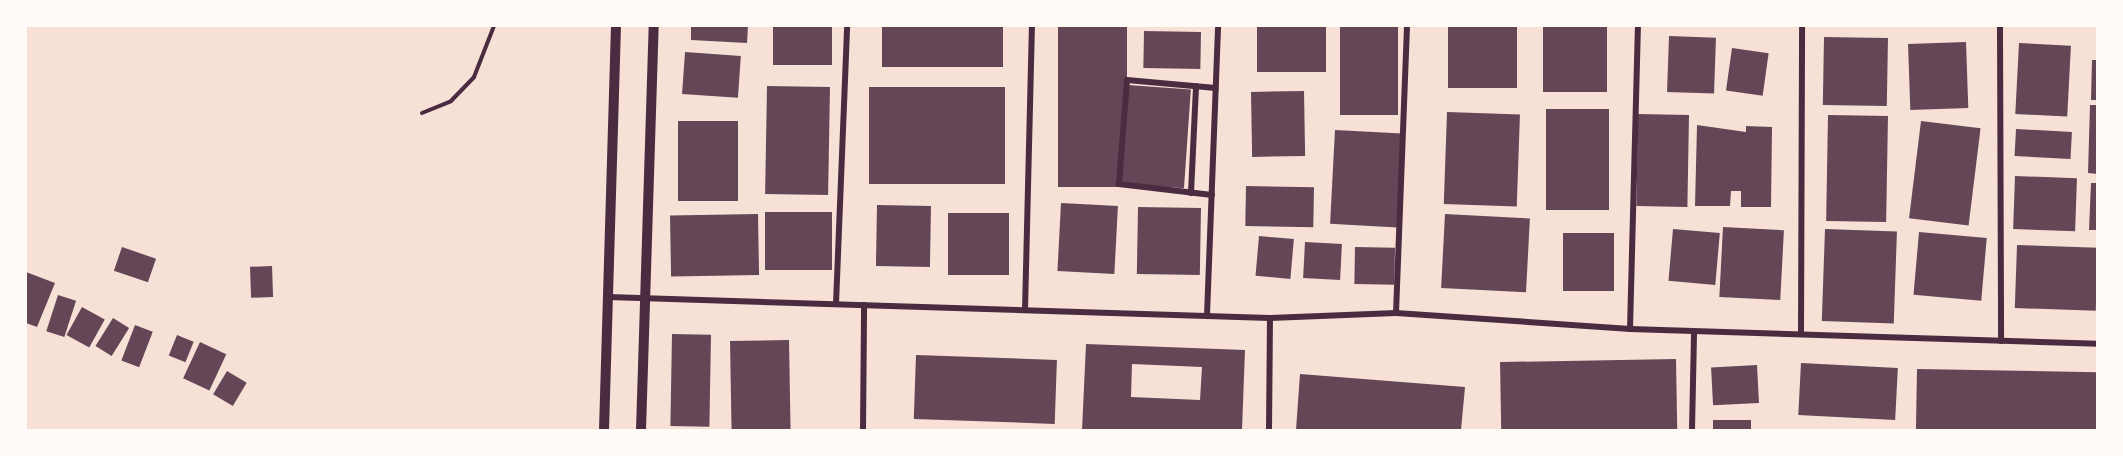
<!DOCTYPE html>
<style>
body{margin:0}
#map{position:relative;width:2123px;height:456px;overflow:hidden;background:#f7e1d7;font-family:"Libre Baskerville",serif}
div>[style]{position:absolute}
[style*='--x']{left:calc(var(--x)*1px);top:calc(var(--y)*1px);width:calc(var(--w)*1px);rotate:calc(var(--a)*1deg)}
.building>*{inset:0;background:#644757;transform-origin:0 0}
.path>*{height:4px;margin:-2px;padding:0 2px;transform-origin:2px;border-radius:2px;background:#4a2c40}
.minor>*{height:6px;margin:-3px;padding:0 3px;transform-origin:3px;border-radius:3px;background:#4a2c40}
.tertiary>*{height:10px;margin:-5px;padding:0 5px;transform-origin:5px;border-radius:5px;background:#4a2c40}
span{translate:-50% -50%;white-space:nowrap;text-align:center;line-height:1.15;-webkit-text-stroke:6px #fffaf5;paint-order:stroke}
.frame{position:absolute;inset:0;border:27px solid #fffaf5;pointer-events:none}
</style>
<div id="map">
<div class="building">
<i style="clip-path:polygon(691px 26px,748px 26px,747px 43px,691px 40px)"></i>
<i style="left:773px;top:26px;width:59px;height:39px"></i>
<i style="left:882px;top:26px;width:121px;height:41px"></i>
<i style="left:1058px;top:26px;width:69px;height:161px"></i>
<i style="left:1257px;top:26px;width:69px;height:46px"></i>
<i style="left:1340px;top:26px;width:58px;height:89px"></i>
<i style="left:1448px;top:26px;width:69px;height:62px"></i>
<i style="left:1543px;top:26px;width:64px;height:66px"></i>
<i style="left:1144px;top:31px;width:57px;height:37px;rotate:1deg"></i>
<i style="left:1669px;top:36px;width:47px;height:56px;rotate:2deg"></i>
<i style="left:1824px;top:37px;width:64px;height:68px;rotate:1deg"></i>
<i style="left:1966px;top:42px;width:66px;height:58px;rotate:88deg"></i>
<i style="left:2019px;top:43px;width:52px;height:71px;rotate:3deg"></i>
<i style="left:1732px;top:48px;width:37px;height:43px;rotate:8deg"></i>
<i style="left:685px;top:52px;width:56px;height:42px;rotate:4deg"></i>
<i style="clip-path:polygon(2092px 60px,2098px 60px,2098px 100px,2091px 100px)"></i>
<i style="left:1128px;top:85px;width:63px;height:99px;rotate:4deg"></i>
<i style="left:767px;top:86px;width:63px;height:108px;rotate:1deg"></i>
<i style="left:869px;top:87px;width:136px;height:97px"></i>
<i style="left:1304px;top:91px;width:65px;height:53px;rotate:89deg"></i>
<i style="clip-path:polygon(2090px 105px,2098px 105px,2098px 174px,2088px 173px)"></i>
<i style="left:1546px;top:109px;width:63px;height:101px"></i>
<i style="left:1447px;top:112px;width:73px;height:92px;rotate:2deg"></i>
<i style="left:1638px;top:114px;width:51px;height:92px;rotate:1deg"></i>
<i style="left:1828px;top:115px;width:60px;height:106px;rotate:1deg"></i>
<i style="left:678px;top:121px;width:60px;height:80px"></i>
<i style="left:1921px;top:121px;width:60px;height:98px;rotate:7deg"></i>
<i style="clip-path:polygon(1697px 125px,1746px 132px,1746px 126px,1772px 127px,1771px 207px,1741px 207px,1741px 191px,1731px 191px,1730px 206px,1695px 206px)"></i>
<i style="left:2016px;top:129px;width:56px;height:27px;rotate:3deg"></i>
<i style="left:1335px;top:130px;width:67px;height:94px;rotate:3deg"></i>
<i style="left:2015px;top:176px;width:62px;height:53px;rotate:2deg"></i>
<i style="clip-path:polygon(2091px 183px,2098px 183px,2098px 230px,2089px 230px)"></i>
<i style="left:1246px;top:186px;width:68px;height:40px;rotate:1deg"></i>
<i style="left:1061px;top:203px;width:57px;height:68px;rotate:3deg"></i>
<i style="left:877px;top:205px;width:54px;height:61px;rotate:1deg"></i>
<i style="left:1138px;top:207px;width:63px;height:67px;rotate:1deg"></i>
<i style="left:765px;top:212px;width:67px;height:58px"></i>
<i style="left:1009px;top:213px;width:62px;height:61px;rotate:90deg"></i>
<i style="left:758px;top:214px;width:61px;height:88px;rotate:89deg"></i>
<i style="left:1445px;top:214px;width:85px;height:74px;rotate:3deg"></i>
<i style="left:1723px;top:227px;width:61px;height:70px;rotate:3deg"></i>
<i style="left:1673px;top:229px;width:47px;height:52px;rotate:5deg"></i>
<i style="left:1825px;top:229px;width:72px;height:92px;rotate:2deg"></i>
<i style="left:1919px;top:232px;width:68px;height:63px;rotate:5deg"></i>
<i style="left:1563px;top:233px;width:51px;height:58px"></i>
<i style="left:1259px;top:236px;width:35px;height:40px;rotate:5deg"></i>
<i style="left:1305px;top:242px;width:37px;height:36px;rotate:3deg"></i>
<i style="left:2017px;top:245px;width:81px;height:63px;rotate:2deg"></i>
<i style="left:122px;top:247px;width:36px;height:25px;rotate:19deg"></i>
<i style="left:1355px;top:247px;width:40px;height:37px;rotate:1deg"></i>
<i style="left:272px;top:266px;width:31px;height:22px;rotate:88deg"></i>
<i style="clip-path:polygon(26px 272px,55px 283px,37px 327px,26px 323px)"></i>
<i style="left:58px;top:295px;width:19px;height:38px;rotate:18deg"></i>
<i style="left:82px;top:307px;width:26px;height:32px;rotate:29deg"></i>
<i style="left:113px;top:318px;width:19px;height:33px;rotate:32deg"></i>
<i style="left:135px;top:325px;width:19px;height:38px;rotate:21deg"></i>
<i style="left:672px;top:334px;width:39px;height:92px;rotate:1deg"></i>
<i style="left:177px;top:335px;width:18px;height:22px;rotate:22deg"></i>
<i style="left:789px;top:340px;width:90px;height:59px;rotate:89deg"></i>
<i style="left:200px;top:342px;width:29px;height:40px;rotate:25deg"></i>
<i style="clip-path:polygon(evenodd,1086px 344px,1245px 350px,1242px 430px,1082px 430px,1086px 344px,1132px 364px,1202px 367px,1200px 400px,1131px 397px,1132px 364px)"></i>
<i style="left:916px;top:355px;width:141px;height:64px;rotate:2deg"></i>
<i style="left:1676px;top:359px;width:71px;height:176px;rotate:89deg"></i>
<i style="left:1801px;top:363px;width:97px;height:52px;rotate:3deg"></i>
<i style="left:1757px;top:365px;width:38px;height:46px;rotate:87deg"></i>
<i style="left:1917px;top:369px;width:181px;height:61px;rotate:1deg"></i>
<i style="left:227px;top:371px;width:23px;height:27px;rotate:31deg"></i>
<i style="clip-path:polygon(1300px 374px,1465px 387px,1461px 430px,1296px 430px)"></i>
<i style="left:1713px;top:420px;width:38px;height:10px"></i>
</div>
<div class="path">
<i style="--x:422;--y:113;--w:31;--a:-22"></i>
<i style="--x:451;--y:101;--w:33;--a:-46"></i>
<i style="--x:474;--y:77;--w:55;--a:-68.6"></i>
</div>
<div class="minor">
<i style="--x:2000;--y:26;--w:315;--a:89.8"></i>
<i style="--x:1191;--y:193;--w:107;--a:-87.3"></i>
<i style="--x:1212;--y:195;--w:94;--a:-173.3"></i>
<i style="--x:1119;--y:184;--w:104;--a:-85.6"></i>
<i style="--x:1127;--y:80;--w:89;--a:5.1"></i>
<i style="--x:608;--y:297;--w:662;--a:1.82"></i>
<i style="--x:1270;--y:318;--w:126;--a:-2.3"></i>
<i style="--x:1396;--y:313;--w:235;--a:3.9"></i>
<i style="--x:1630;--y:329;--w:468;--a:1.8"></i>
<i style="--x:836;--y:304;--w:278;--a:-87.7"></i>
<i style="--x:1025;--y:310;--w:284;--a:-88.6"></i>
<i style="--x:1396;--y:313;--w:287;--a:-87.8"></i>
<i style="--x:1207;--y:315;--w:289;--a:-87.8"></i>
<i style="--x:1630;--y:329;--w:303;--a:-88.5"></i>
<i style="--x:1801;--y:334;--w:308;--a:-89.8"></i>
<i style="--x:863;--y:430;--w:125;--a:-89.5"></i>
<i style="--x:1269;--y:430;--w:112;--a:-89.5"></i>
<i style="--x:1692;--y:430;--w:99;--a:-88.8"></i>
</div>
<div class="tertiary">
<i style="--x:604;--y:430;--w:404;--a:-88.3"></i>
<i style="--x:641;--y:430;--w:404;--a:-88.2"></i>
</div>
<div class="frame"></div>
</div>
